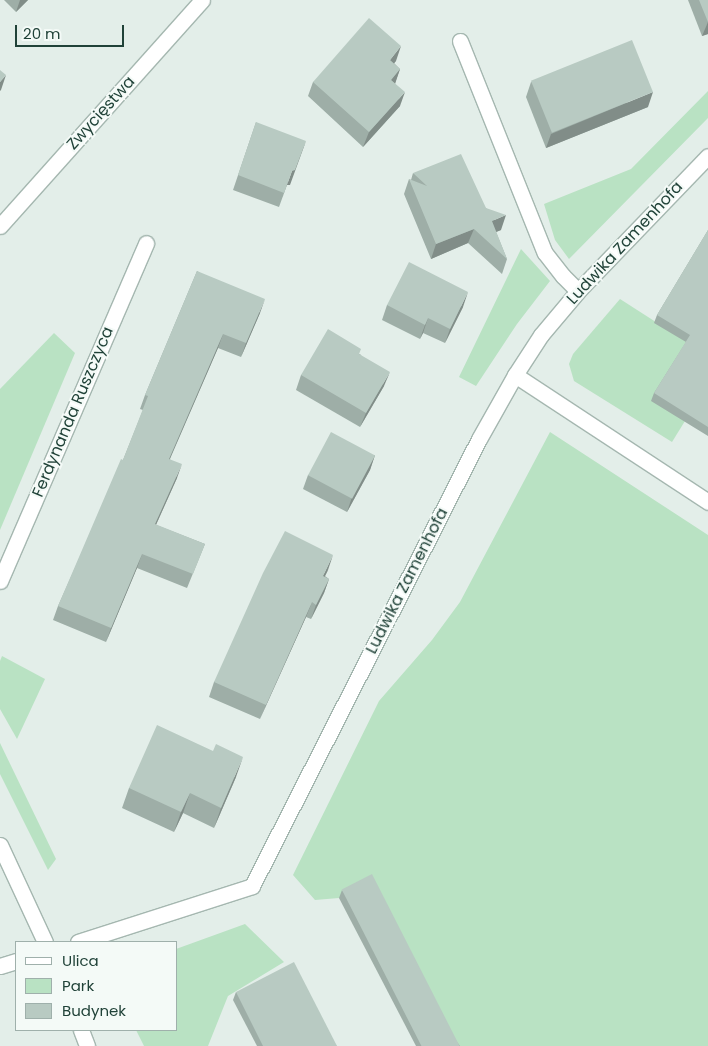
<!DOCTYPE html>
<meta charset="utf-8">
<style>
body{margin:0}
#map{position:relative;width:708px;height:1046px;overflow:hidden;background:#e3eee9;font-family:Poppins,sans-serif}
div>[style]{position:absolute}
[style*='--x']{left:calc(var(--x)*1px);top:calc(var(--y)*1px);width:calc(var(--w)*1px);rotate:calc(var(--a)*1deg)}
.green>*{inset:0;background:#b9e2c3}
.roads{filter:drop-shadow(1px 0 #a5b7b0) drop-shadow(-1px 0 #a5b7b0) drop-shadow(0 1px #a5b7b0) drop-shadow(0 -1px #a5b7b0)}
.service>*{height:15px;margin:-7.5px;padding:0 7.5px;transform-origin:7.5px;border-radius:7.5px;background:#fff}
.minor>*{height:15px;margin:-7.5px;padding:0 7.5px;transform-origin:7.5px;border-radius:7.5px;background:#fff}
.secondary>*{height:15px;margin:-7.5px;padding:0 7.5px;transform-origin:7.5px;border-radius:7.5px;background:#fff}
.wall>*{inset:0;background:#9eaea7}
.shaded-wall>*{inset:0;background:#818d88}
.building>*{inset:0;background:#b8cac2;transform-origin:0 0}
span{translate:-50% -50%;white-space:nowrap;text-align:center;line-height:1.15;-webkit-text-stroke:4px #f4faf7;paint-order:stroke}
.street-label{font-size:16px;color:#204238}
.legend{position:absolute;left:15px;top:941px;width:162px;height:90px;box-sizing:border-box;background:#f4faf7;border:1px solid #9fb0ab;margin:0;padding:6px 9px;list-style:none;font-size:15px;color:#204238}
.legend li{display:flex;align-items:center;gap:10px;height:25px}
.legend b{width:25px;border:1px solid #9fb0ab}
.scale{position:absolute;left:15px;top:25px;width:109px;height:22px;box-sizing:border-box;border:2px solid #204238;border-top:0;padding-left:6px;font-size:15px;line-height:18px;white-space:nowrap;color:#204238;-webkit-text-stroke:4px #f4faf7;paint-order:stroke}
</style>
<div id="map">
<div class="green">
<i style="clip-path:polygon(708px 91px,708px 118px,569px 259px,555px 240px,544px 204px,631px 169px)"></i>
<i style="clip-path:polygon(521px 249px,550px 281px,517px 324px,476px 386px,459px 377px)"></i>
<i style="clip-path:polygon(620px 299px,687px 342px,685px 421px,672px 442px,574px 381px,569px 364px,573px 354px)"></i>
<i style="clip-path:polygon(54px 333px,75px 353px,0 530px,0 389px)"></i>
<i style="clip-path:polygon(550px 432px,708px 535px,708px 1046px,453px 1046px,369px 882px,339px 898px,315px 900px,293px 875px,379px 701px,432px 640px,460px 602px)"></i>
<i style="clip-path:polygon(2px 656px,45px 679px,17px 739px,0 709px,0 661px)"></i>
<i style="clip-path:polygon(0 743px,56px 859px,48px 870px,0 774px)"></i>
<i style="clip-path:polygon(245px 924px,284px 962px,228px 996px,208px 1046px,144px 1046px,136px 1030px,176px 1030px,176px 949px)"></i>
</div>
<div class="roads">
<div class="service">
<i style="--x:460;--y:41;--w:228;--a:68.2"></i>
<i style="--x:545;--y:253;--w:29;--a:52"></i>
<i style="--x:563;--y:276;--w:21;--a:45"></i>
</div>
<div class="minor">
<i style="--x:515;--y:375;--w:231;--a:33.3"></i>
<i style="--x:0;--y:581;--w:368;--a:-66.6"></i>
<i style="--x:0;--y:845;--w:107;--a:65.1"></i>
<i style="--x:78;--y:942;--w:183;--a:-17.8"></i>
<i style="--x:252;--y:886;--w:501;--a:-63.08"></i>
<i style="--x:479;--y:439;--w:73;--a:-60.6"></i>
<i style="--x:515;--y:375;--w:48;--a:-57"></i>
<i style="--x:541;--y:335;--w:57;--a:-49.9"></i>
<i style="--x:578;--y:291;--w:187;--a:-46.1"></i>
<i style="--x:0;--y:966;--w:17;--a:-17"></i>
<i style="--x:81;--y:1030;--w:17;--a:69"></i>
</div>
<div class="secondary">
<i style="--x:0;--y:226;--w:303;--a:-48.2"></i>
</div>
</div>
<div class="wall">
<i style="clip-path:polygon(4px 0,28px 0,16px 12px)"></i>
<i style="clip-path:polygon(688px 0,708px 0,708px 34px,702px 36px)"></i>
<i style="clip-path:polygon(396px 61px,394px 63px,400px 69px,395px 83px,400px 106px,363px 147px,308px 96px,313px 82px)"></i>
<i style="clip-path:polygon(531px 82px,648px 107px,546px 148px,526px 97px)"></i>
<i style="clip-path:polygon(256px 122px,290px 185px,287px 185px,279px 207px,233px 190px)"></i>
<i style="clip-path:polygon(413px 173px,486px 208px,501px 230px,496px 232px,507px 259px,502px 274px,468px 243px,431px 259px,404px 194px,409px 179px,411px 180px)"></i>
<i style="clip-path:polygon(708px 230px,708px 436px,651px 401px,654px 393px,686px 342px,654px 323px,657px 315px)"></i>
<i style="clip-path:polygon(197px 271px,260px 313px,241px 357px,218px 348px,170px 459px,177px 478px,156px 525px,205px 544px,187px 588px,137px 568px,106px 642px,53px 620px,58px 606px,123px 460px,143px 410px,140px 409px,145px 395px)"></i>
<i style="clip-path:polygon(387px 305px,463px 307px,445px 343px,423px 333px,420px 339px,382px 320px)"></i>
<i style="clip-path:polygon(360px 354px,384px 386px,360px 427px,296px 390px,301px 375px)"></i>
<i style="clip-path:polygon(375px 455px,370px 470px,347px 512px,303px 489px,308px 475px)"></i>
<i style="clip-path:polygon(328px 570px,325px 576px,329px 579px,324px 593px,311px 619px,306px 617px,260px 719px,209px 697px,214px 682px)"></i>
<i style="clip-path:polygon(236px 777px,214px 828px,183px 813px,174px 832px,122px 808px,129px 788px)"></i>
<i style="clip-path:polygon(342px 890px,460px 1046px,416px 1046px,339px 898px)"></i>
<i style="clip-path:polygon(236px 992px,337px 1046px,257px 1046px,233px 1000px)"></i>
</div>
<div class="shaded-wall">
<i style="clip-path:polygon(20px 0,28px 0,16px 12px)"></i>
<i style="clip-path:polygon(708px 22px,708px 34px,702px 36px)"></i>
<i style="clip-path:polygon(401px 46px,396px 61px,385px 74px,390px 60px)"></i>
<i style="clip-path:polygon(400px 69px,395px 84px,391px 80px)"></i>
<i style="clip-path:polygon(6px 75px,1px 90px,0 91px,0 82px)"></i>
<i style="clip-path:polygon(405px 92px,400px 106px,363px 147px,369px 132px)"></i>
<i style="clip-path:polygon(653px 92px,648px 107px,546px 148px,551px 134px)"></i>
<i style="clip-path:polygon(306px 141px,290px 185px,287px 185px,279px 207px,292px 171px)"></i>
<i style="clip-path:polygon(506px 215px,501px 230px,486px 236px,492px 221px)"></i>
<i style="clip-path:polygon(474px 229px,468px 243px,431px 259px,436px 244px)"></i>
<i style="clip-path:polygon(468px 292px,463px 307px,445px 343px,450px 329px)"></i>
<i style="clip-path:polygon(265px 299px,260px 313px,241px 357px,246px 343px)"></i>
<i style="clip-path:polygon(428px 318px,423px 333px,420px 339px,425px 325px)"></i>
<i style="clip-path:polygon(223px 334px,218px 348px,164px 472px,169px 459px)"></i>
<i style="clip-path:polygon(390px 372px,384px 386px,360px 427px,366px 413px)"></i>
<i style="clip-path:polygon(375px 455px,370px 470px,347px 512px,352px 497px)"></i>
<i style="clip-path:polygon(182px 464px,177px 478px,150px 538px,155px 524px)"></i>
<i style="clip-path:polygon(142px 554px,137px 568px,106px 642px,111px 628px)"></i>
<i style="clip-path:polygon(333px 555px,328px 570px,318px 590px,323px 576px)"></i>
<i style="clip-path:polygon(329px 579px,324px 593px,311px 619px,316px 605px)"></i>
<i style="clip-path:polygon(312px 602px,306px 617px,260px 719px,266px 705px)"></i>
<i style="clip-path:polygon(243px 757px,236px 777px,214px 828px,221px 808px)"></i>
<i style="clip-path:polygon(190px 793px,183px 813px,174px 832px,181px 812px)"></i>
</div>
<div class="building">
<i style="clip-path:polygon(699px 0,708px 0,708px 22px)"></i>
<i style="clip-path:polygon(369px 18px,401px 46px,390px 60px,400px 69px,391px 80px,405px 92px,369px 132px,313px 82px)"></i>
<i style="left:632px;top:40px;width:56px;height:109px;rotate:68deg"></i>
<i style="clip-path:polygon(0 70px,6px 75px,0 82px)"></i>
<i style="clip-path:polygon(256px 122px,306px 141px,295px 170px,292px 171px,284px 193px,238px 175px)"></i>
<i style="clip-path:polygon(461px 154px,486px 208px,506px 215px,492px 221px,507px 259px,474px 229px,436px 244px,409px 179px,427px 186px,413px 173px)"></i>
<i style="clip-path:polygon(708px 230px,708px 427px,654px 393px,690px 335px,657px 315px)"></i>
<i style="clip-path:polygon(409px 262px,468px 292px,450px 329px,428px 318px,425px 325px,387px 305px)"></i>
<i style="clip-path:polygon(197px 271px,265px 299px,246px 343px,223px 334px,169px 459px,182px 464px,155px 524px,205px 544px,193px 574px,142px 554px,111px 628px,58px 606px,121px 459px,123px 460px,148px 396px,145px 395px)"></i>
<i style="clip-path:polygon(328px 329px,361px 349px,359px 354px,390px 372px,366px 413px,301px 375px)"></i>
<i style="left:331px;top:432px;width:50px;height:49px;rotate:28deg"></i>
<i style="clip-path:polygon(285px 531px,333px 555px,323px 576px,329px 579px,316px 605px,312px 602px,266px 705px,214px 682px,263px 573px)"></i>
<i style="clip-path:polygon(157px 725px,213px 751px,216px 744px,243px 757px,221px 808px,190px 793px,181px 812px,129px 788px)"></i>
<i style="left:372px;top:874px;width:193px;height:34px;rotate:63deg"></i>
<i style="clip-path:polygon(294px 962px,337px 1046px,263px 1046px,236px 992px)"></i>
</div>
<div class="street-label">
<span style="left:101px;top:113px;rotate:-48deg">Zwycięstwa</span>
<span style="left:625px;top:243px;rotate:-47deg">Ludwika Zamenhofa</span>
<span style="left:73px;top:412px;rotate:-67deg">Ferdynanda Ruszczyca</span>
<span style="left:407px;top:581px;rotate:-63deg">Ludwika Zamenhofa</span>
</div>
<ul class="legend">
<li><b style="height:6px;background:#fff"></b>Ulica</li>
<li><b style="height:14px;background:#b9e2c3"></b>Park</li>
<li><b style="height:14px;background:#b8cac2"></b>Budynek</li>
</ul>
<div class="scale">20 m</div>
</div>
